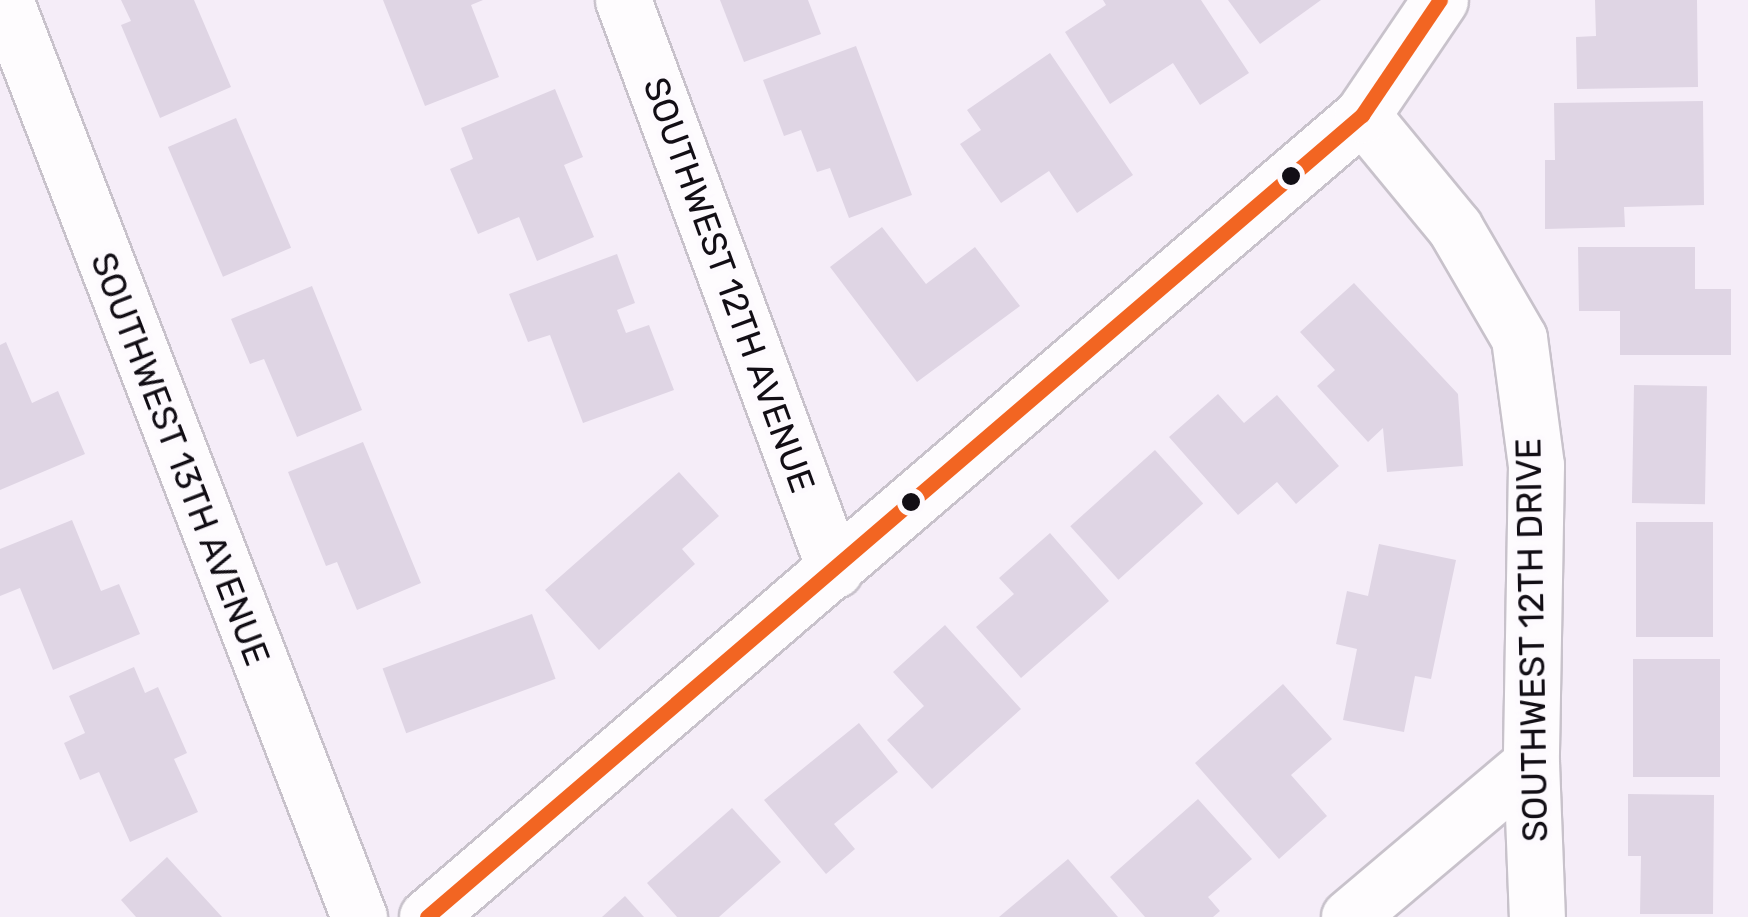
<!DOCTYPE html>
<style>
body{margin:0}
#map{position:relative;width:1748px;height:917px;overflow:hidden;background:#f5edf8;font-family:Rubik,sans-serif}
div>[style]{position:absolute}
[style*='--x']{left:calc(var(--x)*1px);top:calc(var(--y)*1px);width:calc(var(--w)*1px);rotate:calc(var(--a)*1deg)}
.building>*{inset:0;background:#dfd5e4;transform-origin:0 0}
.roads{filter:drop-shadow(2px 0 #c8c2cb) drop-shadow(-2px 0 #c8c2cb) drop-shadow(0 2px #c8c2cb) drop-shadow(0 -2px #c8c2cb)}
.minor>*{height:55px;margin:-27.5px;padding:0 27.5px;transform-origin:27.5px;border-radius:27.5px;background:#fefcfe}
.bus-1>*{height:15px;margin:-7.5px;padding:0 7.5px;transform-origin:7.5px;border-radius:7.5px;background:#f26522}
.dots>*{width:28px;height:28px;translate:-50% -50%;box-sizing:border-box;border:5px solid #fdfafe;border-radius:50%}
span{translate:-50% -50%;white-space:nowrap;text-align:center;line-height:1.15;-webkit-text-stroke:10px #fdfafe;paint-order:stroke}
.street-label{font-size:35px;color:#120e15}
</style>
<div id="map">
<div class="building">
<i style="clip-path:polygon(121px 0,194px 0,231px 87px,160px 118px,121px 25px,131px 21px)"></i>
<i style="clip-path:polygon(383px 0,483px 0,471px 5px,499px 77px,425px 106px)"></i>
<i style="clip-path:polygon(720px 0,808px 0,821px 34px,744px 62px)"></i>
<i style="clip-path:polygon(1103px 0,1201px 0,1249px 73px,1200px 105px,1173px 63px,1110px 104px,1065px 32px,1106px 5px)"></i>
<i style="clip-path:polygon(1228px 0,1321px 0,1260px 44px)"></i>
<i style="clip-path:polygon(1595px 0,1697px 0,1698px 87px,1577px 89px,1576px 37px,1596px 36px)"></i>
<i style="clip-path:polygon(856px 46px,912px 195px,849px 218px,830px 168px,817px 172px,801px 130px,784px 136px,763px 80px)"></i>
<i style="clip-path:polygon(1050px 53px,1133px 175px,1077px 213px,1049px 171px,1001px 203px,960px 144px,981px 130px,967px 110px)"></i>
<i style="clip-path:polygon(555px 89px,583px 157px,564px 165px,594px 237px,537px 261px,519px 217px,478px 234px,450px 169px,473px 159px,461px 128px)"></i>
<i style="clip-path:polygon(1703px 101px,1704px 205px,1624px 207px,1625px 227px,1545px 229px,1545px 160px,1555px 160px,1554px 103px)"></i>
<i style="left:236px;top:118px;width:141px;height:74px;rotate:67deg"></i>
<i style="clip-path:polygon(882px 227px,926px 284px,975px 247px,1020px 306px,917px 382px,830px 267px)"></i>
<i style="clip-path:polygon(1578px 247px,1695px 247px,1695px 289px,1731px 289px,1731px 355px,1620px 355px,1620px 311px,1579px 311px)"></i>
<i style="clip-path:polygon(617px 254px,635px 303px,617px 310px,626px 333px,649px 325px,674px 390px,583px 423px,550px 335px,528px 342px,509px 294px)"></i>
<i style="clip-path:polygon(1354px 283px,1458px 394px,1463px 466px,1387px 472px,1383px 428px,1368px 442px,1317px 386px,1335px 370px,1300px 332px)"></i>
<i style="clip-path:polygon(312px 286px,362px 410px,297px 437px,264px 359px,250px 364px,231px 319px)"></i>
<i style="clip-path:polygon(6px 342px,32px 403px,58px 391px,85px 454px,0 490px,0 345px)"></i>
<i style="left:1634px;top:385px;width:73px;height:118px;rotate:1deg"></i>
<i style="clip-path:polygon(1218px 394px,1244px 423px,1277px 395px,1339px 466px,1296px 504px,1277px 482px,1238px 515px,1169px 437px)"></i>
<i style="clip-path:polygon(363px 442px,421px 583px,357px 610px,337px 562px,326px 566px,288px 472px)"></i>
<i style="left:1155px;top:450px;width:72px;height:114px;rotate:48deg"></i>
<i style="clip-path:polygon(679px 472px,719px 516px,682px 549px,695px 564px,599px 650px,545px 590px)"></i>
<i style="clip-path:polygon(72px 520px,101px 591px,119px 584px,140px 634px,53px 670px,20px 588px,0 596px,0 549px)"></i>
<i style="left:1713px;top:522px;width:115px;height:77px;rotate:90deg"></i>
<i style="clip-path:polygon(1050px 533px,1109px 601px,1021px 678px,976px 627px,1014px 594px,999px 578px)"></i>
<i style="clip-path:polygon(1379px 544px,1456px 560px,1431px 679px,1415px 676px,1404px 732px,1343px 720px,1357px 649px,1336px 644px,1347px 591px,1368px 596px)"></i>
<i style="left:532px;top:614px;width:69px;height:159px;rotate:70deg"></i>
<i style="clip-path:polygon(945px 625px,1021px 709px,932px 789px,887px 740px,924px 706px,893px 672px)"></i>
<i style="left:1633px;top:659px;width:87px;height:118px"></i>
<i style="clip-path:polygon(134px 667px,145px 693px,158px 687px,187px 753px,174px 759px,198px 812px,130px 842px,99px 772px,80px 780px,64px 743px,85px 733px,69px 696px)"></i>
<i style="clip-path:polygon(1283px 684px,1332px 739px,1291px 775px,1327px 816px,1279px 859px,1195px 763px)"></i>
<i style="clip-path:polygon(859px 723px,898px 772px,834px 824px,855px 849px,826px 874px,764px 800px)"></i>
<i style="clip-path:polygon(1628px 794px,1714px 795px,1713px 914px,1640px 914px,1641px 856px,1628px 856px)"></i>
<i style="clip-path:polygon(1198px 799px,1252px 859px,1208px 897px,1220px 911px,1213px 917px,1145px 917px,1110px 877px)"></i>
<i style="clip-path:polygon(732px 808px,781px 862px,719px 917px,677px 917px,647px 883px)"></i>
<i style="clip-path:polygon(167px 857px,222px 917px,136px 917px,121px 900px)"></i>
<i style="clip-path:polygon(1068px 859px,1118px 917px,999px 917px)"></i>
<i style="clip-path:polygon(625px 896px,644px 917px,602px 917px)"></i>
</div>
<div class="roads">
<div class="minor">
<i style="--x:5;--y:0;--w:983;--a:68.89"></i>
<i style="--x:623;--y:0;--w:608;--a:69.6"></i>
<i style="--x:1362;--y:115;--w:146;--a:50.5"></i>
<i style="--x:1455;--y:228;--w:127;--a:59.8"></i>
<i style="--x:1519;--y:338;--w:128;--a:82.4"></i>
<i style="--x:1536;--y:465;--w:298;--a:91"></i>
<i style="--x:1531;--y:763;--w:154;--a:87.8"></i>
<i style="--x:427;--y:917;--w:1232;--a:-40.62"></i>
<i style="--x:1362;--y:115;--w:139;--a:-55.9"></i>
<i style="--x:1349;--y:917;--w:238;--a:-40.2"></i>
</div>
</div>
<div class="bus-1">
<i style="--x:427;--y:917;--w:1232;--a:-40.62"></i>
<i style="--x:1362;--y:115;--w:139;--a:-55.9"></i>
</div>
<div class="dots">
<i style="left:1291px;top:176px;background:#120e15"></i>
<i style="left:911px;top:502px;background:#120e15"></i>
</div>
<div class="street-label">
<span style="left:729px;top:285px;rotate:70deg">SOUTHWEST 12TH AVENUE</span>
<span style="left:180px;top:459px;rotate:69deg">SOUTHWEST 13TH AVENUE</span>
<span style="left:1532px;top:640px;rotate:-91deg">SOUTHWEST 12TH DRIVE</span>
</div>
</div>
